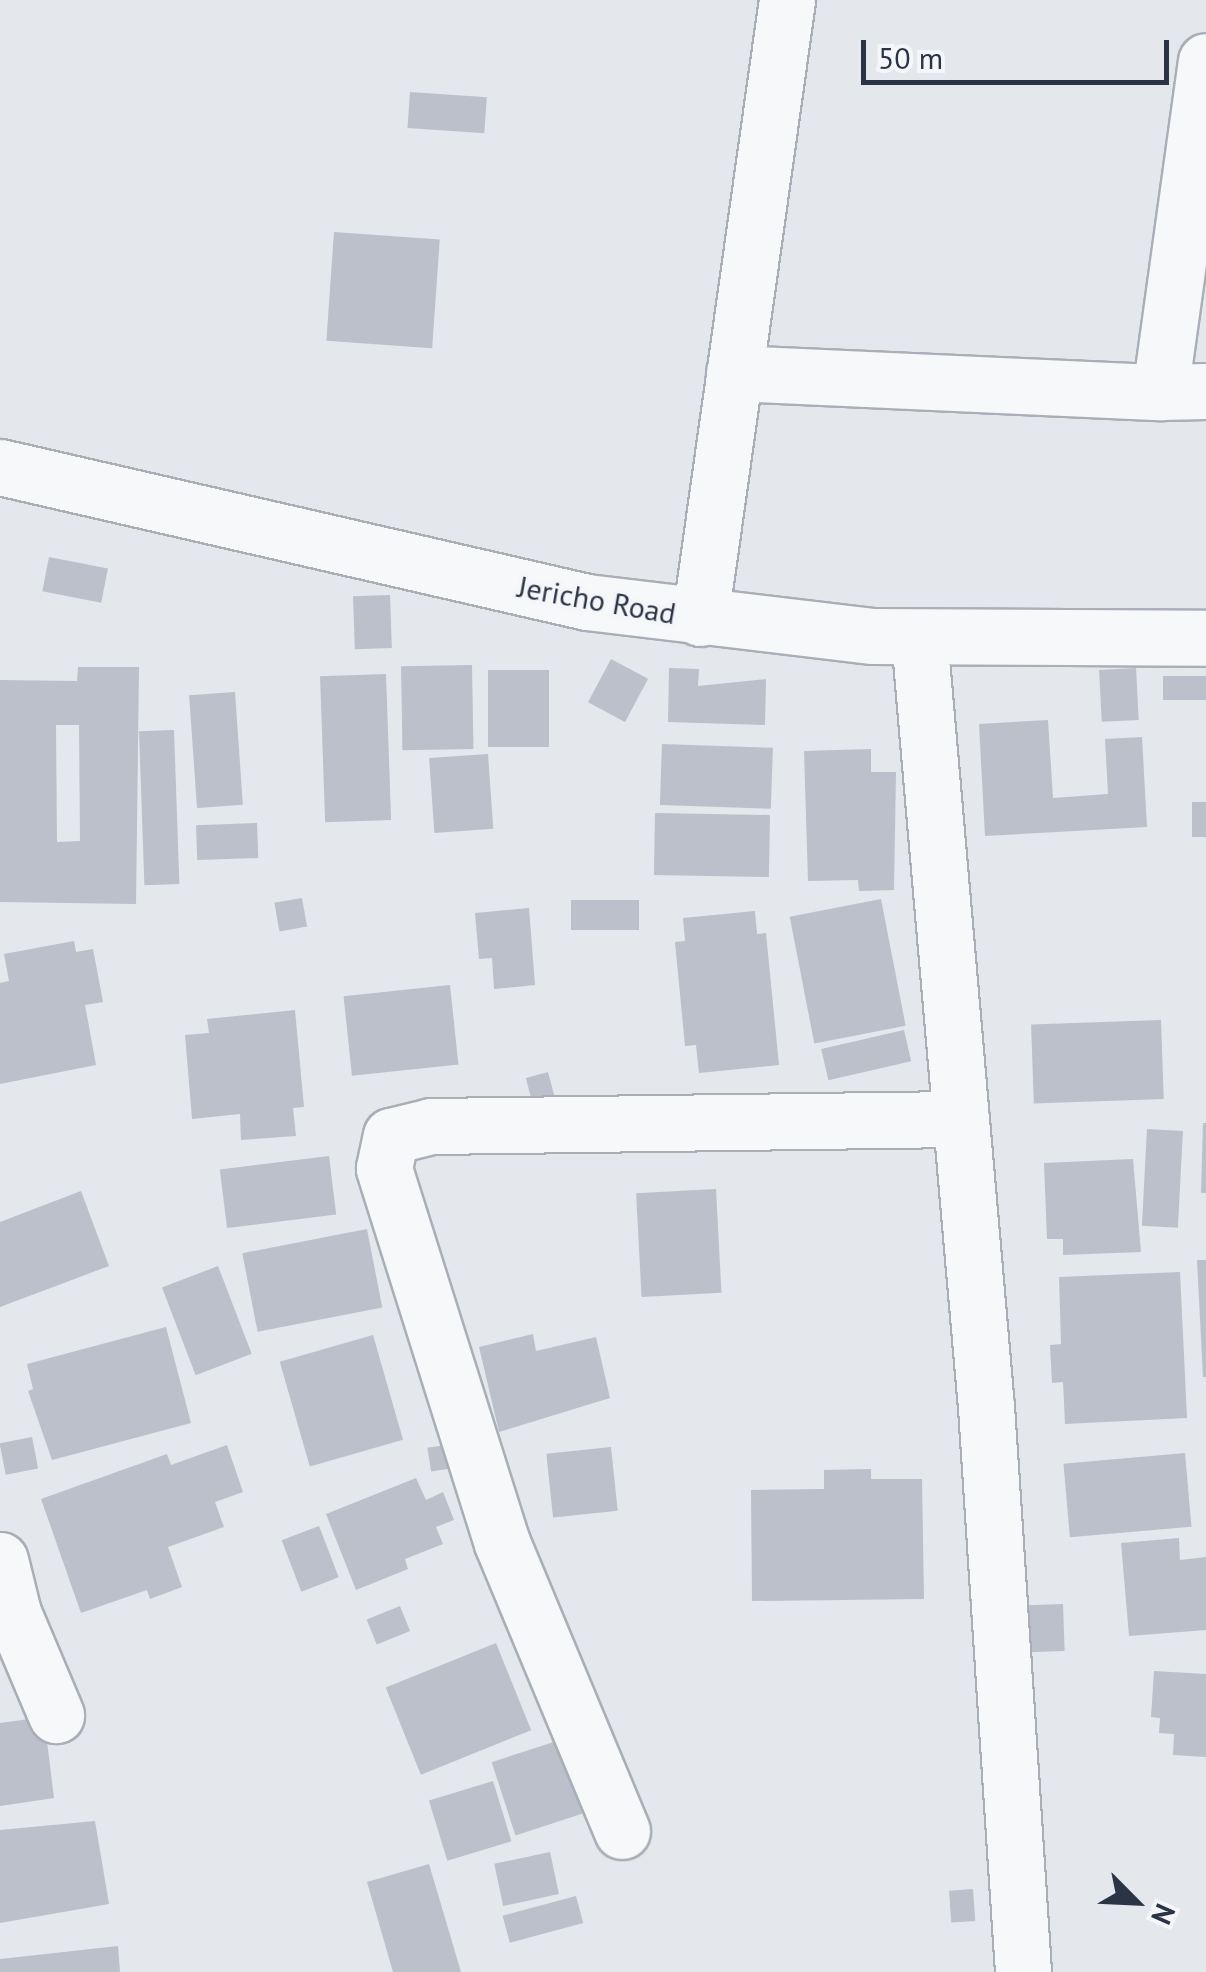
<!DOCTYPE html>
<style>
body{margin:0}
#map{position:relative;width:1206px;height:1972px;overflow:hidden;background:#e4e7ec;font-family:"PT Sans",sans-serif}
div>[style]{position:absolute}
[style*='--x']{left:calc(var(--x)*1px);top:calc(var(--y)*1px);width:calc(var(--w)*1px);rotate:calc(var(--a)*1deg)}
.building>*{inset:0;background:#bbc0ca;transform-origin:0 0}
.roads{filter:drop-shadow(2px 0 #a9aeb7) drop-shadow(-2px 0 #a9aeb7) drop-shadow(0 2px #a9aeb7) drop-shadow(0 -2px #a9aeb7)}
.minor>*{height:55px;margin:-27.5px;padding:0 27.5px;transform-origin:27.5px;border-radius:27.5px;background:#f7f8fa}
span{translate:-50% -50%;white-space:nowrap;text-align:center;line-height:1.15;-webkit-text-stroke:8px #f4f6f9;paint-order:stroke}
.street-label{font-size:30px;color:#2b3445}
.north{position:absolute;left:1086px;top:1852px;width:100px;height:100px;-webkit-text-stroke:8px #f4f6f9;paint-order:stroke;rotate:114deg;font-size:28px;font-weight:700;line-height:40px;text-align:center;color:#2b3445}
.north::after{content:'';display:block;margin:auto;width:35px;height:45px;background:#2b3445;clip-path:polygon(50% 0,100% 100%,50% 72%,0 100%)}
.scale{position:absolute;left:861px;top:40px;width:308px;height:45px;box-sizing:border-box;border:5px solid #2b3445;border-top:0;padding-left:12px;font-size:30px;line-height:35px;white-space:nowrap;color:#2b3445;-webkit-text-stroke:8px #f4f6f9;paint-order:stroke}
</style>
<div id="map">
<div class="building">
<i style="left:410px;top:92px;width:77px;height:36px;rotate:4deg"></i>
<i style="left:334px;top:232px;width:106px;height:109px;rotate:4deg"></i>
<i style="left:49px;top:557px;width:60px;height:35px;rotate:11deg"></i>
<i style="left:390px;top:595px;width:53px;height:37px;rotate:88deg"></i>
<i style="left:611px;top:659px;width:42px;height:49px;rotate:28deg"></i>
<i style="left:472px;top:665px;width:84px;height:71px;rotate:89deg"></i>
<i style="clip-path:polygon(evenodd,78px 667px,139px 667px,136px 904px,0 902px,0 680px,77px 681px,78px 667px,56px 725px,79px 725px,80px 841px,57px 842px,56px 725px)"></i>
<i style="clip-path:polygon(669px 668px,699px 669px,698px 686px,766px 679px,765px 725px,668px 722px)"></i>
<i style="left:1136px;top:668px;width:52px;height:37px;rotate:87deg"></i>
<i style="left:488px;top:670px;width:61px;height:77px"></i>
<i style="left:386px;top:674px;width:146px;height:66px;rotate:88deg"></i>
<i style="left:1163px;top:676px;width:43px;height:24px"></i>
<i style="left:235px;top:692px;width:113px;height:46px;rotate:86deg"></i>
<i style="clip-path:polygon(1048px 720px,1053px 798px,1108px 794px,1105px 739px,1142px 737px,1147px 827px,985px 836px,979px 724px)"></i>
<i style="left:174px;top:730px;width:154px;height:35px;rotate:88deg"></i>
<i style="left:662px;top:744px;width:111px;height:61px;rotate:2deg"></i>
<i style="clip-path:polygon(871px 749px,871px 772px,896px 772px,894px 890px,859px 891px,858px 880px,808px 881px,804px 751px)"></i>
<i style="left:488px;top:754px;width:75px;height:59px;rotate:86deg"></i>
<i style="left:1192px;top:802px;width:14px;height:35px"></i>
<i style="left:655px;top:813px;width:115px;height:62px;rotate:1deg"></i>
<i style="left:257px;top:823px;width:35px;height:61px;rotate:88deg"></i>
<i style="left:302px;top:898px;width:29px;height:28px;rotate:80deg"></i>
<i style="left:881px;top:899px;width:129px;height:93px;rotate:79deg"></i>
<i style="left:639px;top:900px;width:30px;height:68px;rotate:90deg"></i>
<i style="clip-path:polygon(529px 908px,535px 985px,494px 989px,492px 958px,479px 959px,475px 913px)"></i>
<i style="clip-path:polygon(755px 911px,757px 934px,766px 933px,779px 1065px,699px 1073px,696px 1045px,685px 1046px,675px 942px,685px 941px,683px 918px)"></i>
<i style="clip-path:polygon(74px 941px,76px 952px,93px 949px,103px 1002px,85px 1005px,96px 1065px,0 1084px,0 983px,9px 981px,4px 954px)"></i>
<i style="left:450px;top:985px;width:80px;height:107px;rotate:84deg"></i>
<i style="clip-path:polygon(295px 1010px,304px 1107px,293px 1108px,296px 1136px,241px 1140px,240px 1114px,192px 1119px,185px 1035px,209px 1033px,207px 1019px)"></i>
<i style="left:1161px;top:1020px;width:79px;height:130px;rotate:88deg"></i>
<i style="left:904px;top:1030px;width:32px;height:85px;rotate:77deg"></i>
<i style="left:548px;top:1072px;width:24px;height:23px;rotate:75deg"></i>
<i style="clip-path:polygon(1203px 1123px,1206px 1123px,1206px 1193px,1201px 1193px)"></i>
<i style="left:1147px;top:1129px;width:36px;height:97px;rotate:3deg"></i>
<i style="left:329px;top:1156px;width:59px;height:110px;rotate:83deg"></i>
<i style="clip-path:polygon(1133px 1159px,1141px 1252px,1063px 1255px,1063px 1239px,1047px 1239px,1044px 1163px)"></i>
<i style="left:716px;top:1189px;width:104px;height:80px;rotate:87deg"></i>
<i style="clip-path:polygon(81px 1191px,109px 1266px,0 1307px,0 1222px)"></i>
<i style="left:367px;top:1229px;width:80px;height:127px;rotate:79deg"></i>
<i style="clip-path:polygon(1197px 1260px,1206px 1260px,1206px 1377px,1203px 1377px)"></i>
<i style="left:218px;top:1266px;width:94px;height:60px;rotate:69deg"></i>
<i style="clip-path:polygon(1180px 1272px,1187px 1418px,1065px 1424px,1063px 1382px,1052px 1383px,1050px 1345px,1061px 1344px,1059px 1277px)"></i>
<i style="clip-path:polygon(166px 1327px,191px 1423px,52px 1460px,28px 1391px,33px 1389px,27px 1364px)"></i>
<i style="clip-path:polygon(533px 1334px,536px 1351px,596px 1337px,610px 1398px,499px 1432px,479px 1347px)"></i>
<i style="left:373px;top:1335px;width:109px;height:97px;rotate:74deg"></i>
<i style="left:32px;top:1437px;width:32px;height:33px;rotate:79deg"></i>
<i style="left:458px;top:1443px;width:24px;height:31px;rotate:81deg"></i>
<i style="clip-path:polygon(227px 1445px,243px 1492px,215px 1502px,224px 1527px,168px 1547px,182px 1587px,150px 1599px,147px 1590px,81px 1613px,41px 1499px,167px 1454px,171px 1465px)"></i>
<i style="left:611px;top:1447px;width:64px;height:65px;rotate:84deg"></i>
<i style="left:1185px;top:1453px;width:74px;height:122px;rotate:85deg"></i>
<i style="clip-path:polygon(871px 1469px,871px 1479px,922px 1479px,924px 1599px,752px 1601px,751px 1490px,824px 1489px,824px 1470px)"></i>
<i style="clip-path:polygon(416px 1478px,426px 1500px,443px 1492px,454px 1520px,436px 1527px,443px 1544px,405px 1559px,408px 1569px,356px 1590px,326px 1514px)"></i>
<i style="left:319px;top:1526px;width:55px;height:40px;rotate:69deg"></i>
<i style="clip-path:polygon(1179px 1538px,1180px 1560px,1206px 1557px,1206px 1630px,1129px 1636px,1121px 1543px)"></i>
<i style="left:1063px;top:1604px;width:47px;height:37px;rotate:88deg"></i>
<i style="left:400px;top:1606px;width:27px;height:36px;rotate:68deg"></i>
<i style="left:496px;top:1643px;width:94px;height:119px;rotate:68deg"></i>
<i style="clip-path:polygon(1154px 1671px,1206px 1674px,1206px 1757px,1173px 1755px,1174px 1734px,1159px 1733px,1160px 1718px,1151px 1717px)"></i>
<i style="clip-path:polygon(44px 1717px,54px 1798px,0 1806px,0 1723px)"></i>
<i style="left:563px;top:1739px;width:77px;height:75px;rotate:72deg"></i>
<i style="left:493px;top:1781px;width:63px;height:67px;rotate:73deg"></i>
<i style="clip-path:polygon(95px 1821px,109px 1904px,0 1923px,0 1830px)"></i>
<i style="left:550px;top:1852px;width:43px;height:57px;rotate:78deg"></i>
<i style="clip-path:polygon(429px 1864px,461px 1972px,393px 1972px,367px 1882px)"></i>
<i style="left:973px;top:1889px;width:32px;height:24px;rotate:86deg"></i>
<i style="left:576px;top:1896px;width:28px;height:76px;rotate:75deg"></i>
<i style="clip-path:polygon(118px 1946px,120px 1972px,0 1972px,0 1959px)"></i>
</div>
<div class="roads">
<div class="minor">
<i style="--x:734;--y:373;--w:426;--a:2.6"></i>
<i style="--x:1160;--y:392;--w:334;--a:-82.1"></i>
<i style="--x:1160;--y:392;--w:46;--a:-1.2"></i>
<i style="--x:0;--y:467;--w:602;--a:12.95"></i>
<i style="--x:587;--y:602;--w:288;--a:6.8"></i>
<i style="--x:873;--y:636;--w:333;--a:0.3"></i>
<i style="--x:700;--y:618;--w:624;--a:-81.99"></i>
<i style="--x:919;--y:637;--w:773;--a:85.03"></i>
<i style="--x:986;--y:1407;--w:566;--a:86.25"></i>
<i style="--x:0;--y:1560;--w:55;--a:76.2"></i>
<i style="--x:13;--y:1613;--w:111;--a:67.1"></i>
<i style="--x:622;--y:1831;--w:312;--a:-112.6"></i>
<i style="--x:502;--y:1543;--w:393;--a:-107.5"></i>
<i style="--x:384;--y:1168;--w:33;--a:-78"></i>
<i style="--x:391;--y:1136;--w:41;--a:-14"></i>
<i style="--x:431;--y:1126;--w:530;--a:-0.76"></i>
</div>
</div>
<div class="street-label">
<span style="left:597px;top:600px;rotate:10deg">Jericho Road</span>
</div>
<div class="north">N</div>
<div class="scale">50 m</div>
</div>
